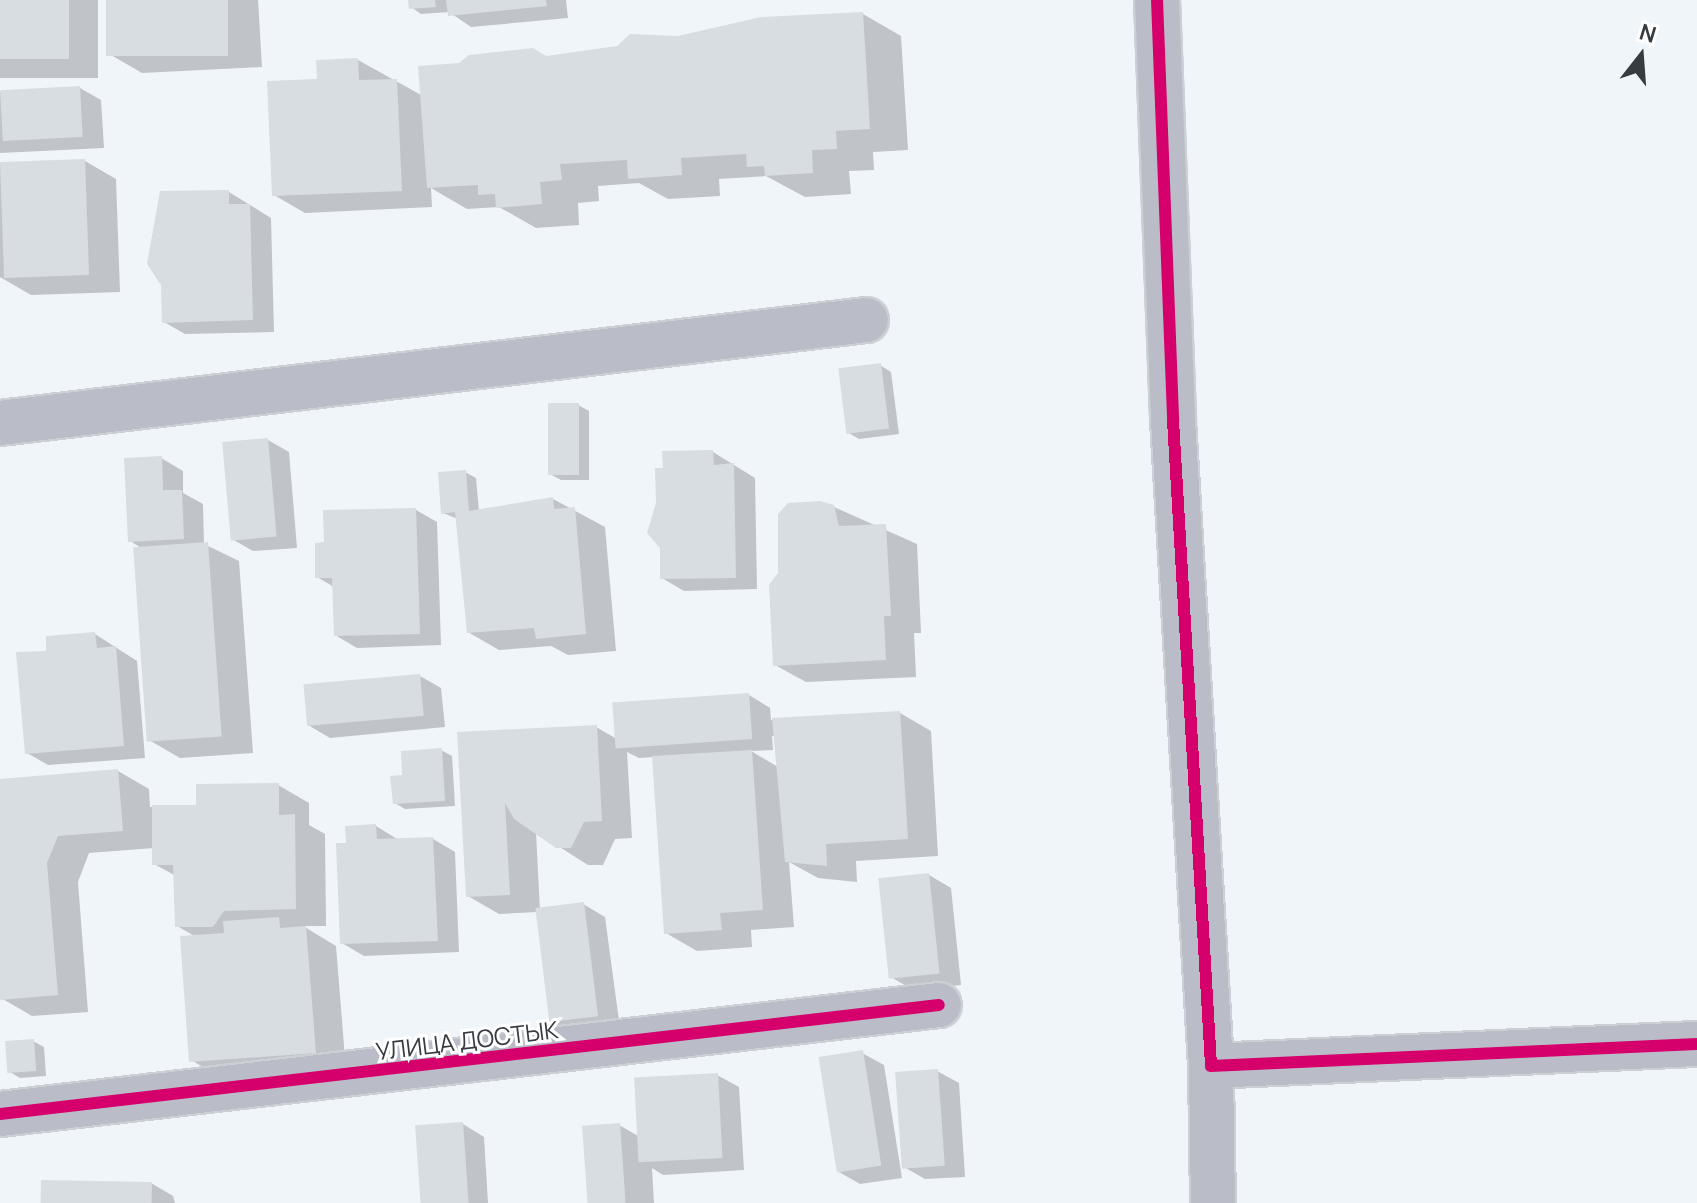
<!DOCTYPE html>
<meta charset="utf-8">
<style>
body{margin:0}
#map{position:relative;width:1697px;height:1203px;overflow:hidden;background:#f0f5fa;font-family:Manrope,sans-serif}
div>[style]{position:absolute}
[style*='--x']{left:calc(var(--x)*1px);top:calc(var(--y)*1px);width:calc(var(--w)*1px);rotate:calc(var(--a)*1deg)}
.shadow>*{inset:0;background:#0003;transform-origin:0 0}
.building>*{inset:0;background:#d7dde1;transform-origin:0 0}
.roads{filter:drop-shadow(2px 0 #ccd0d4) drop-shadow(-2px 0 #ccd0d4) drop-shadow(0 2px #ccd0d4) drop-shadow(0 -2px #ccd0d4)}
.street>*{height:44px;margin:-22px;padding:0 22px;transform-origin:22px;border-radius:22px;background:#babdc8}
.cycleway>*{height:12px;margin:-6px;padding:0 6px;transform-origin:6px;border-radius:6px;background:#d6006c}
span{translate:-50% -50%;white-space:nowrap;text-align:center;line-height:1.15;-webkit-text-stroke:6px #fff;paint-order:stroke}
.street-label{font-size:24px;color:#373c42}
.north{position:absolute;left:1601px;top:16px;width:80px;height:80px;-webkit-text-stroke:6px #fff;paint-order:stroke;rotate:17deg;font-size:22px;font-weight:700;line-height:32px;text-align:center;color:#373c42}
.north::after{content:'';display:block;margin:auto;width:28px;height:36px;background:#373c42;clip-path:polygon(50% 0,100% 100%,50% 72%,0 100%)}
</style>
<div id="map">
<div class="shadow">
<i style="left:0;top:0;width:98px;height:78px"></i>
<i style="clip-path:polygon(108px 0,258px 0,262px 67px,142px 73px,111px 55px)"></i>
<i style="clip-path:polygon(410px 0,566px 0,568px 18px,471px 27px,449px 12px,421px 14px,411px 7px)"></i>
<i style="clip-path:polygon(863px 14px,901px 36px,908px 150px,873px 152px,874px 170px,849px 171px,851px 194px,805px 197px,766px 176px,719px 179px,720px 196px,668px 199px,639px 183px,598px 186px,599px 201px,578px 203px,579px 225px,536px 228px,499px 207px,467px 209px,431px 188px,432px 207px,305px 213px,274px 195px,319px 81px,358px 60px,423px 96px,546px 58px)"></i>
<i style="clip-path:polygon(80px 88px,101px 100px,104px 148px,0 153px,0 92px)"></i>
<i style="clip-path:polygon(85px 161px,116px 179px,120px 292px,31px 295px,0 277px,0 164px)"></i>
<i style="clip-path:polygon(229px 192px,271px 218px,274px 332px,185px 334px,164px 322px)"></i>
<i style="clip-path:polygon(880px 365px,891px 372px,899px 434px,859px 439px,849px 433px)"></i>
<i style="clip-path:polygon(578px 405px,589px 411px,589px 480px,561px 480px,550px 474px)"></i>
<i style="clip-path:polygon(268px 440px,289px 452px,297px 548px,253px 551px,232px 539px)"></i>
<i style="clip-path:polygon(713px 452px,755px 478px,757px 589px,684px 591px,662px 578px)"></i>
<i style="clip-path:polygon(161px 458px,183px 471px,183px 493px,203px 504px,204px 544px,239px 561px,253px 753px,180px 758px,149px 740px,143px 549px,130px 541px)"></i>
<i style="clip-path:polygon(465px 472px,476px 478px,479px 512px,553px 499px,605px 527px,616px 651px,568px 655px,551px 646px,499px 650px,468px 632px,458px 519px,443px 513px)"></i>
<i style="clip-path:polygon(834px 507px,917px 544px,921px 633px,914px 633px,916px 677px,806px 682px,775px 665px)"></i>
<i style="clip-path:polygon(416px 510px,437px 522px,441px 645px,357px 648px,335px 635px,334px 587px,317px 577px)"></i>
<i style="clip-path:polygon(95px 634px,137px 661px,145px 758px,48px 765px,27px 753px,48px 652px)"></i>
<i style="clip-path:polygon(420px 676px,441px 688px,445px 727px,330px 738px,308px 725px)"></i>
<i style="clip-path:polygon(evenodd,749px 695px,770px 708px,771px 720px,900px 713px,931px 731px,938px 856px,856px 861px,857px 882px,818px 878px,789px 862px,794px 927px,751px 930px,752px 947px,697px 951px,666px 933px,654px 757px,639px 758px,627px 752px,632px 838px,615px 839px,603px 865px,588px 865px,536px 832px,540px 911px,583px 904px,605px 917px,620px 1028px,574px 1035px,552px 1022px,537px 912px,499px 914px,468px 896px,459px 734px,596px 727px,617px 739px,749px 695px,772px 736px,776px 736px,778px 767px,751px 751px,773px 750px,772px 736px)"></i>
<i style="clip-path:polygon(441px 750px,452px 756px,455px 806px,405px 809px,395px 803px,404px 777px)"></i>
<i style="clip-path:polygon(118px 771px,149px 789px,150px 807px,198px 807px,278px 785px,309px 803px,309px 825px,325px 834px,326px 926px,303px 926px,336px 946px,346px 1070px,222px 1078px,191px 1060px,196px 937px,177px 926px,176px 876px,154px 864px,154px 848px,89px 853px,78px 882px,88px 1012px,32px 1016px,1px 998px,0 781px)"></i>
<i style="clip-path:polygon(376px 826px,397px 839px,433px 839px,455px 852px,459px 952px,364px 956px,342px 943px,348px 845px)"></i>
<i style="clip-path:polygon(929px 875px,951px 888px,961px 985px,913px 990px,891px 977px)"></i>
<i style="clip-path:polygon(33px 1041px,44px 1047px,46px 1076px,20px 1078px,10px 1072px)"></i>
<i style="clip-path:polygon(862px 1053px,884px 1065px,902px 1178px,860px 1184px,839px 1172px)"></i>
<i style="clip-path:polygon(937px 1071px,959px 1083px,965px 1177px,925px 1179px,904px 1167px)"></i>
<i style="clip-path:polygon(717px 1075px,739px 1087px,744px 1170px,663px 1175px,652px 1168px,654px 1203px,589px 1203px,619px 1125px,640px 1137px)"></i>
<i style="clip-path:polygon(463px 1124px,484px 1137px,488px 1203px,422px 1203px)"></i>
<i style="clip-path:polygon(151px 1183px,173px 1196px,175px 1203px,43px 1203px)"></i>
</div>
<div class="building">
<i style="left:0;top:0;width:69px;height:59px"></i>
<i style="left:106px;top:0;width:122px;height:56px"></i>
<i style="clip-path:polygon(408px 0,435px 0,436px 7px,409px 9px)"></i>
<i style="clip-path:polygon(446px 0,546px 0,547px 6px,448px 16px)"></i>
<i style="clip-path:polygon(863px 12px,870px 129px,836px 131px,837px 149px,812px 150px,813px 173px,765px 176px,764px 166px,747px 167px,746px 154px,681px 158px,682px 175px,628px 179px,627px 160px,560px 164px,562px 180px,540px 182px,542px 204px,496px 208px,495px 194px,478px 195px,478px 185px,427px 188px,418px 66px,459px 63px,469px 55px,533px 48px,546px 56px,617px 46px,630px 34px,678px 36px,761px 17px)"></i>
<i style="clip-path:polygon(358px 58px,359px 80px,397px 79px,402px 191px,272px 196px,267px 81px,317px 79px,316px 60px)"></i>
<i style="left:80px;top:86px;width:51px;height:80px;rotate:87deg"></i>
<i style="left:85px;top:159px;width:116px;height:85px;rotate:88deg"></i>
<i style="clip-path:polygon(229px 190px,229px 204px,250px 204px,253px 320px,162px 323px,161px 285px,147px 264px,160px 191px)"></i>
<i style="left:881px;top:363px;width:66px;height:43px;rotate:83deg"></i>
<i style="left:548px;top:403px;width:31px;height:72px"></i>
<i style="left:268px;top:438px;width:99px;height:46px;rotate:85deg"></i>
<i style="clip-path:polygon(713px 450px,714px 465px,734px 463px,736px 578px,660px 579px,660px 548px,647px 533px,656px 503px,655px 468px,663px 468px,662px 451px)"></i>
<i style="clip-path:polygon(162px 456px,163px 490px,182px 490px,184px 539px,128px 542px,124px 458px)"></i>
<i style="clip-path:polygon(466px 470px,469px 511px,553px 497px,554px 509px,575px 507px,586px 634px,536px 639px,534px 628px,467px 633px,455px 512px,441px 514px,438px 472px)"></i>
<i style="clip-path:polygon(820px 501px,834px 505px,839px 526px,886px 524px,891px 616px,884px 616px,886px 660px,773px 666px,769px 585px,778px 573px,778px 514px,788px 503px)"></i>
<i style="clip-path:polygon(416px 508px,420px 634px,334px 636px,332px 578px,315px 578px,315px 543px,324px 542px,323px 510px)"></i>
<i style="left:208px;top:542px;width:195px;height:75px;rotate:86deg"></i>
<i style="clip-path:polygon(95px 632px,97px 648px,116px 646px,124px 746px,25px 754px,16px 652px,46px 651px,46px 636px)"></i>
<i style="left:420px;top:674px;width:42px;height:117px;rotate:85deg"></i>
<i style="left:749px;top:693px;width:46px;height:137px;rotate:86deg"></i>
<i style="clip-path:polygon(900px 711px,908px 839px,826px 844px,827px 866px,785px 862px,772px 718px)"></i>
<i style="clip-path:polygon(597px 725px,602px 821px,584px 822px,571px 848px,556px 848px,514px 819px,505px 803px,510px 895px,466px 897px,457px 732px)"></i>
<i style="clip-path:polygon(442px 748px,445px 801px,393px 804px,390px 776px,402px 775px,401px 751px)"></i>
<i style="clip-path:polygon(752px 750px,763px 910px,720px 913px,722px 930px,664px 934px,652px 756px)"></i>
<i style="clip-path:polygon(118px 769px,123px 831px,58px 836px,47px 863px,58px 995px,0 1000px,0 779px)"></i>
<i style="clip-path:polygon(279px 783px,279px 815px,295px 814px,296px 909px,224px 911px,213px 927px,175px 927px,173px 865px,152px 865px,152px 805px,196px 805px,196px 784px)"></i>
<i style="clip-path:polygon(376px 824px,377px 839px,433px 837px,438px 941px,340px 944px,336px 843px,346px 843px,345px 826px)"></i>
<i style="left:929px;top:873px;width:101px;height:51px;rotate:84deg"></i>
<i style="left:584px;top:902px;width:115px;height:49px;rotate:83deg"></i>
<i style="clip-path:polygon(279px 917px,280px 928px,306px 926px,316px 1053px,189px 1062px,180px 936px,224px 933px,223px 921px)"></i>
<i style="left:34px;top:1039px;width:32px;height:29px;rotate:86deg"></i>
<i style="left:863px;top:1050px;width:117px;height:45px;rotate:81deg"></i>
<i style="left:938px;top:1069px;width:97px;height:43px;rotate:86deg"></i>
<i style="left:718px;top:1073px;width:85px;height:84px;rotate:87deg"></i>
<i style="left:463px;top:1122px;width:81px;height:48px;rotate:86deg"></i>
<i style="left:620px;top:1123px;width:80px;height:38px;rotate:86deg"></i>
<i style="left:41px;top:1180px;width:111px;height:23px;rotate:1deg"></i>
</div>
<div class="roads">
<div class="street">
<i style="--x:1157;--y:0;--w:420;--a:87.8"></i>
<i style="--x:1173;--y:420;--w:647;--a:86.63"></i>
<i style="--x:1211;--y:1066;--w:486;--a:-2.6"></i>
<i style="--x:0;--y:423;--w:872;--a:-6.78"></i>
<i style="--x:1211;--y:1066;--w:137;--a:89.2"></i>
<i style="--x:0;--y:1114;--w:945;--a:-6.62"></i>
</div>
</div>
<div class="cycleway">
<i style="--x:1157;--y:0;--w:420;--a:87.8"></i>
<i style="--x:1173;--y:420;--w:647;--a:86.63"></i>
<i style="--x:1211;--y:1066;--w:486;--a:-2.6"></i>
<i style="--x:0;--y:1114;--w:945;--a:-6.62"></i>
</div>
<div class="street-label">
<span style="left:467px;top:1040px;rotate:-7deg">УЛИЦА ДОСТЫК</span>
</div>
<div class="north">N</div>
</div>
